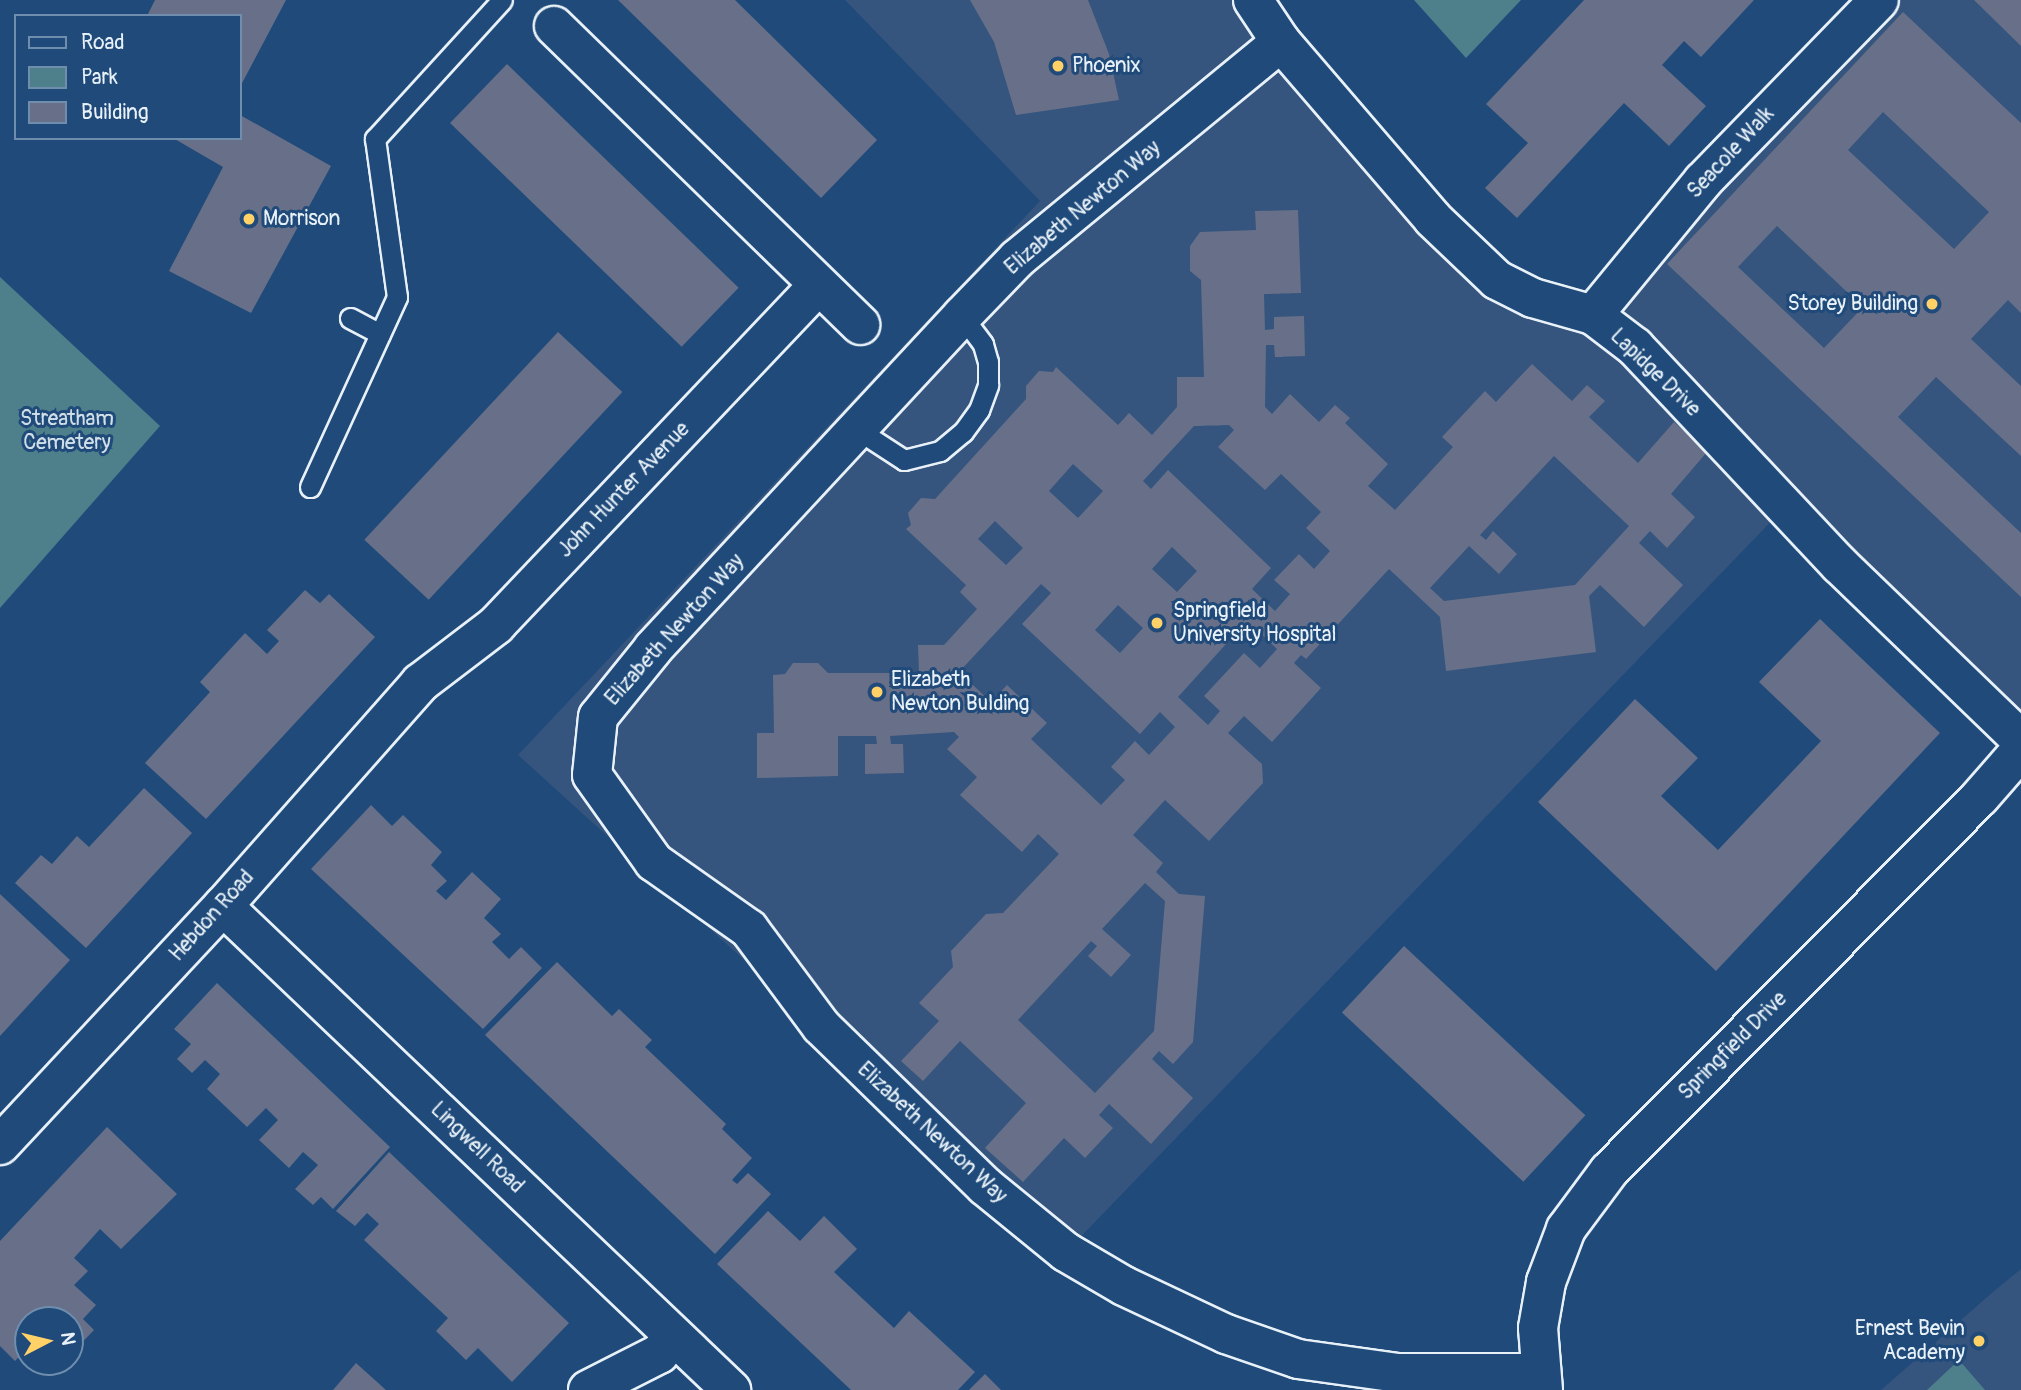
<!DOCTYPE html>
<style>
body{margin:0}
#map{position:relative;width:2021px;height:1390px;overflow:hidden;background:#1f4a7a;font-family:Pangolin,sans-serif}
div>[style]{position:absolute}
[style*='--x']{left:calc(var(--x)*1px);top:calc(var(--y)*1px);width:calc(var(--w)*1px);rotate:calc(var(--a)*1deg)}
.built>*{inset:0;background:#35557e}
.green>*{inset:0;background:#4e808c}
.building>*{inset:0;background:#677088;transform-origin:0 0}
.roads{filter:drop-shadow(2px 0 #e8f1f8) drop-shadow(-2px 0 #e8f1f8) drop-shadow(0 2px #e8f1f8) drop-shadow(0 -2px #e8f1f8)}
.lane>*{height:19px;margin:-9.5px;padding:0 9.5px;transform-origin:9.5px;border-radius:9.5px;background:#1f4a7a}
.street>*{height:38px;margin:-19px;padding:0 19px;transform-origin:19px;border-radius:19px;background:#1f4a7a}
.dots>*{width:19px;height:19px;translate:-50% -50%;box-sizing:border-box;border:4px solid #1f4a7a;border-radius:50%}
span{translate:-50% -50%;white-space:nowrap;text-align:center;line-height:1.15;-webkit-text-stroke:6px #1f4a7a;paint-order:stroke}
.poi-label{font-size:21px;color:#e8f1f8}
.left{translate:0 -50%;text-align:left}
.right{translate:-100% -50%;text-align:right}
.street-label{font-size:21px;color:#e8f1f8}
.park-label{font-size:21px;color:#d1e0e8}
.legend{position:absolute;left:14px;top:14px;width:228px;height:126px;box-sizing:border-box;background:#1f4a7a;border:2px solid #6f8dac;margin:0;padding:9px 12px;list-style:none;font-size:21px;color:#e8f1f8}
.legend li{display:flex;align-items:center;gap:14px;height:35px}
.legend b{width:35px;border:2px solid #6f8dac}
.north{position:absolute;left:14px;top:1306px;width:70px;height:70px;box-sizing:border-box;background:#1f4a7a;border:2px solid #6f8dac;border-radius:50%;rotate:83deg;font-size:19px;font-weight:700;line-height:28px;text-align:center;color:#e8f1f8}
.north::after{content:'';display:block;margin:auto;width:24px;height:32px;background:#ffd166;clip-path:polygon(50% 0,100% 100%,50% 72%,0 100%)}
</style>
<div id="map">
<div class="built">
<i style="clip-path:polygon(845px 0,1239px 0,1497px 280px,1579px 308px,1874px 0,2021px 0,2021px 740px,1785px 507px,1066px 1252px,518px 755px,1040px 201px)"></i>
<i style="clip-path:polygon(2021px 1269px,2021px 1390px,1881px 1390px,1994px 1291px)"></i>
</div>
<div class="green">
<i style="clip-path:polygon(1414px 0,1521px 0,1466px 58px)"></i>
<i style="clip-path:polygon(0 277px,160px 426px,0 608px)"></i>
<i style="clip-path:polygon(1959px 1360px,1985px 1390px,1927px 1390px)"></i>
</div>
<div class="building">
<i style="clip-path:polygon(155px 0,286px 0,240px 87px,240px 16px,147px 16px)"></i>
<i style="clip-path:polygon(618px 0,735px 0,877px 140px,821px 198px)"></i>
<i style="clip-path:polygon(970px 0,1088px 0,1109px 54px,1119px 100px,1016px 115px,994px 42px)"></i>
<i style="clip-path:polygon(1584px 0,1754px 0,1701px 57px,1684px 41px,1662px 65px,1706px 106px,1669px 146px,1624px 103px,1517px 218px,1485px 188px,1528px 143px,1486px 104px)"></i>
<i style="clip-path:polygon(1974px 0,2021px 0,2021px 46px)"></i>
<i style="clip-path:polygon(evenodd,1903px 12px,2021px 123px,2021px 313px,2008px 300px,1971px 339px,2021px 386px,2021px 456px,1936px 377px,1898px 417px,2021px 533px,2021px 597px,1667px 264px,1903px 12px,1883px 112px,1989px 212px,1954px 249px,1848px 150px,1883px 112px,1903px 12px,1777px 226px,1863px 307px,1824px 348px,1738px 267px,1777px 226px)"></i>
<i style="left:507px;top:64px;width:322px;height:82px;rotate:44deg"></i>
<i style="clip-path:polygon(240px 115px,331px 166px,251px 313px,169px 271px,223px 167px,173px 138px,240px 138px)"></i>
<i style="clip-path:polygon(evenodd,1298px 210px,1301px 293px,1264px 294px,1265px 330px,1274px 329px,1274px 317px,1304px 316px,1305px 356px,1275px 357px,1274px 345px,1266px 345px,1265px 407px,1272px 414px,1290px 394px,1319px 422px,1335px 405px,1350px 418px,1345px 423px,1388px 464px,1368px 486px,1395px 510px,1453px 447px,1442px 437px,1485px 391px,1496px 402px,1532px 364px,1572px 401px,1587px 385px,1605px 401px,1589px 417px,1638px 463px,1674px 422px,1707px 452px,1671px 494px,1695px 517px,1667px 548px,1650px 531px,1639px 543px,1683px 585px,1644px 627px,1600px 585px,1589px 596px,1596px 652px,1446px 671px,1440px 617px,1389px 569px,1306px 659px,1301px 655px,1294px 663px,1321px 688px,1272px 742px,1244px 716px,1228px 733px,1262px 764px,1263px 783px,1209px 841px,1165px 800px,1133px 835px,1163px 863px,1156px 872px,1179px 894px,1205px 896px,1193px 1042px,1173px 1064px,1159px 1051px,1152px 1059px,1193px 1098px,1151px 1144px,1109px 1104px,1099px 1115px,1113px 1128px,1085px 1158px,1064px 1138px,1023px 1182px,985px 1148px,1026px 1103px,960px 1041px,923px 1081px,901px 1061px,939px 1021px,919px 1003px,953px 967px,951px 951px,986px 914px,1003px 913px,1059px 854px,1038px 834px,1022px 852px,960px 795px,977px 777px,947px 749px,959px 737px,954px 732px,890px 736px,891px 744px,903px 744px,904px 773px,865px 774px,865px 744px,877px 744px,876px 736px,838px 736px,838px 776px,757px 778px,757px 733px,774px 733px,773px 675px,785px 674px,793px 663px,818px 663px,828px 673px,919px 673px,918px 645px,944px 645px,977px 609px,960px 592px,966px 585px,906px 529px,911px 525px,908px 513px,921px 498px,935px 499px,1026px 399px,1026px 386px,1039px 371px,1053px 372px,1056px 367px,1118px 425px,1129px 413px,1152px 435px,1177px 407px,1177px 377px,1204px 377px,1201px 280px,1190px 271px,1190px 246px,1200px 232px,1256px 230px,1255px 211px,1298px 210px,1229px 425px,1234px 430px,1218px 447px,1265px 490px,1281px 474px,1321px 512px,1306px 528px,1330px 551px,1314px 569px,1299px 554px,1274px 580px,1290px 594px,1275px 611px,1252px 589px,1271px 568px,1168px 470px,1151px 489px,1143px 481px,1194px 426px,1229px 425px,1298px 210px,1554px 456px,1629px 526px,1575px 585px,1444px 601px,1430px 588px,1469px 546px,1499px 574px,1517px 554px,1493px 531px,1486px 540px,1480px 535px,1554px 456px,1298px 210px,1073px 464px,1103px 491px,1078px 518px,1049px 491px,1073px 464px,1298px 210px,995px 521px,1023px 548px,1006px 565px,978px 539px,995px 521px,1298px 210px,1172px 547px,1197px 571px,1177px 592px,1152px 569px,1172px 547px,1298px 210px,1041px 584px,1051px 593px,1022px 624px,1140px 734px,1160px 712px,1175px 727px,1149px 755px,1135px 741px,1111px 767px,1125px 780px,1101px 805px,1031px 739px,1047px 723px,1007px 685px,991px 702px,959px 672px,1041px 584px,1298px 210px,1118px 605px,1143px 628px,1120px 653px,1095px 630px,1118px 605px,1298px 210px,1253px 626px,1277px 649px,1260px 668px,1244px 653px,1204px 696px,1220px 711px,1208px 725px,1178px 697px,1236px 633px,1253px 626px,1298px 210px,1145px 883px,1165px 901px,1154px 1031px,1095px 1093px,1018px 1020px,1091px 941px,1097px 946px,1088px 956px,1111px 977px,1131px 955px,1102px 929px,1145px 883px)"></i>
<i style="left:558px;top:332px;width:88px;height:284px;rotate:43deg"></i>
<i style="clip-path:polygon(305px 590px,320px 603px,329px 594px,375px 637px,206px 819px,145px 763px,210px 692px,200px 682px,245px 633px,267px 654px,279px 641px,267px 630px)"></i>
<i style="clip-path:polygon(1820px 619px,1940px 733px,1716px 971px,1538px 802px,1635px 699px,1698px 758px,1661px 796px,1718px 850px,1821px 741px,1759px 682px)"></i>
<i style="clip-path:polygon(144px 788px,192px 833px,86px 948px,15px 883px,41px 855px,52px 864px,77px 836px,89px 847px)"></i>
<i style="clip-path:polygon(371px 805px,392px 826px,403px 815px,442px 852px,431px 865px,447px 881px,436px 891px,446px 900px,472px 872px,501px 899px,484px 918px,501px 934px,492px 942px,509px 959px,521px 947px,542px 968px,483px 1029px,311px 869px)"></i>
<i style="clip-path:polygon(0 894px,70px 960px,0 1036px)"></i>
<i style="left:1404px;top:946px;width:248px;height:91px;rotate:43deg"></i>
<i style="clip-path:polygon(557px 962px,612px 1016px,619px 1009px,652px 1040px,645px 1047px,726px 1124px,722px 1129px,752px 1158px,732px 1180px,737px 1184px,748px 1173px,771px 1194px,715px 1254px,485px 1035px)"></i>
<i style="clip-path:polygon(217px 983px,390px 1147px,333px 1209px,321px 1197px,313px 1205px,295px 1189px,318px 1165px,303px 1152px,289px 1168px,259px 1140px,278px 1120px,266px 1108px,247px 1127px,207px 1089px,220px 1074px,205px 1060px,192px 1073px,177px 1059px,191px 1044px,174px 1029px)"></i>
<i style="clip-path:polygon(107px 1127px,177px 1194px,121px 1249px,100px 1229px,74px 1258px,88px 1271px,74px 1285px,96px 1305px,83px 1319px,94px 1330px,70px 1355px,70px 1320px,28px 1320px,28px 1347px,15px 1361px,0 1346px,0 1241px)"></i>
<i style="clip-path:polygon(389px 1152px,569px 1323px,512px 1382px,478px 1348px,466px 1360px,436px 1331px,448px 1318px,364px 1240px,379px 1224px,367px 1213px,355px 1226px,336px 1211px)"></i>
<i style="clip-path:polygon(768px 1211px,800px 1241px,824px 1216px,857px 1249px,834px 1272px,894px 1328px,909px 1311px,975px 1372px,958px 1390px,851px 1390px,717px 1264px)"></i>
<i style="clip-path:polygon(356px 1363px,386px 1390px,333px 1390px)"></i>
<i style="clip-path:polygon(985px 1374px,1001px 1390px,969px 1390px)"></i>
</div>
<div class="roads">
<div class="lane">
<i style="--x:350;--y:318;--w:34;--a:28"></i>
<i style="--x:858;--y:430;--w:55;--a:33.1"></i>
<i style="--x:904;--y:460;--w:37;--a:-14"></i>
<i style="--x:940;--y:451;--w:30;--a:-40"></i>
<i style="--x:963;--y:432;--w:27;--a:-54"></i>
<i style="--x:979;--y:410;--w:27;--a:-70"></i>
<i style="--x:988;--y:385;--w:23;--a:-90"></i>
<i style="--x:988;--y:362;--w:19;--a:-106"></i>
<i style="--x:983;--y:344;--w:35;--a:-127"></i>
<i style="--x:310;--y:487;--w:209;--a:-65.4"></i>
<i style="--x:397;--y:297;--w:160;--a:-97.9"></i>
<i style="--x:375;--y:139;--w:188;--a:-47.6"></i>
</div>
<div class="street">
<i style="--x:1253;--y:0;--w:50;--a:56.3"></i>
<i style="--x:1281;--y:42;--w:233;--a:49.3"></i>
<i style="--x:1433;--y:219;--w:88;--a:43.6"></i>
<i style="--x:1497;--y:280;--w:40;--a:26.6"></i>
<i style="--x:1533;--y:298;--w:62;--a:15.8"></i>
<i style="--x:1593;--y:315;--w:53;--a:37.3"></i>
<i style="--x:1635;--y:347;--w:299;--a:46.8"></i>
<i style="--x:1840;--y:565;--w:252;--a:44"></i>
<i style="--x:554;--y:26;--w:428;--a:44.3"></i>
<i style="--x:1281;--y:42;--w:342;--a:140.6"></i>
<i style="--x:1017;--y:259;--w:79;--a:134"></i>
<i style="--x:962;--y:316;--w:454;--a:132.9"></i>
<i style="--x:653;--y:649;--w:87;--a:129"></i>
<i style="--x:598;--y:717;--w:58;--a:95.9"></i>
<i style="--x:592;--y:775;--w:107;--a:54.5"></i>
<i style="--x:654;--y:862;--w:116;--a:35.2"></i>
<i style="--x:749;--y:929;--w:121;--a:53.4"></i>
<i style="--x:821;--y:1026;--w:229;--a:44.3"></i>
<i style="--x:985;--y:1186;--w:104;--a:39.2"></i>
<i style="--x:1066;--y:1252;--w:67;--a:30.4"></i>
<i style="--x:1124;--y:1286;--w:113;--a:25.2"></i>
<i style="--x:1226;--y:1334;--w:76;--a:19.1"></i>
<i style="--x:1298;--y:1359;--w:101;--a:8"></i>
<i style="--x:1398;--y:1373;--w:142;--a:0"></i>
<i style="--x:1593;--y:315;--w:173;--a:-50.6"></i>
<i style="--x:1703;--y:181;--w:252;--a:-45.8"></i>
<i style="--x:223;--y:906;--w:702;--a:43.61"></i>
<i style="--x:0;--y:1145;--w:327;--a:-47"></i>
<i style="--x:223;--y:906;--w:298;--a:-48.5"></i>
<i style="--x:420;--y:683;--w:96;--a:-37.3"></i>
<i style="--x:496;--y:625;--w:466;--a:-46.5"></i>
<i style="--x:588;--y:1390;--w:80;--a:-26.9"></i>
<i style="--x:659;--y:1354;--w:23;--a:-49"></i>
<i style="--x:1543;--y:1390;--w:62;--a:-94.6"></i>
<i style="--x:1538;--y:1328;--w:47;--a:-80.1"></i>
<i style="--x:1546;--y:1282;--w:57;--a:-69.3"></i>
<i style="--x:1566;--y:1229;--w:72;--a:-53.4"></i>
<i style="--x:1609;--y:1171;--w:527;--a:-45.23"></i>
<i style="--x:1980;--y:797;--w:62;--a:-48.9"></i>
</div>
</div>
<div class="dots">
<i style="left:1058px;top:66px;background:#ffd166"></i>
<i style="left:249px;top:219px;background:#ffd166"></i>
<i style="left:1932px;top:304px;background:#ffd166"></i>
<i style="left:1157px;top:623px;background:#ffd166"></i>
<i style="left:877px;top:692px;background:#ffd166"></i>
<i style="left:1979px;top:1341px;background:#ffd166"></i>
</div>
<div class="poi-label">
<span class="left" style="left:1072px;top:66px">Phoenix</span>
<span class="left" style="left:263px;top:219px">Morrison</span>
<span class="right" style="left:1918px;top:304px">Storey Building</span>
<span class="left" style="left:1173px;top:623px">Springfield<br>University Hospital</span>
<span class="left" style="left:891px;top:692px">Elizabeth<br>Newton Bulding</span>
<span class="right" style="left:1965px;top:1341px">Ernest Bevin<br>Academy</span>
</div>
<div class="street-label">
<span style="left:1731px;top:153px;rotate:-47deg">Seacole Walk</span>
<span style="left:1083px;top:208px;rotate:-40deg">Elizabeth Newton Way</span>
<span style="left:1655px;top:373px;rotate:44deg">Lapidge Drive</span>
<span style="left:624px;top:490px;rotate:-46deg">John Hunter Avenue</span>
<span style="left:675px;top:630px;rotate:-48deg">Elizabeth Newton Way</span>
<span style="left:212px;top:916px;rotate:-48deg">Hebdon Road</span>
<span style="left:1733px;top:1046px;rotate:-45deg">Springfield Drive</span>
<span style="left:932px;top:1133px;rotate:43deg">Elizabeth Newton Way</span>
<span style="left:477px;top:1148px;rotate:44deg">Lingwell Road</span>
</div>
<div class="park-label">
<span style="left:67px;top:431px">Streatham<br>Cemetery</span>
</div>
<ul class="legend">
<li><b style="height:9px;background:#1f4a7a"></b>Road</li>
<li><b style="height:19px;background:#4e808c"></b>Park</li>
<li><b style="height:19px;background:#677088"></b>Building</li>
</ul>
<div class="north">N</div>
</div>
